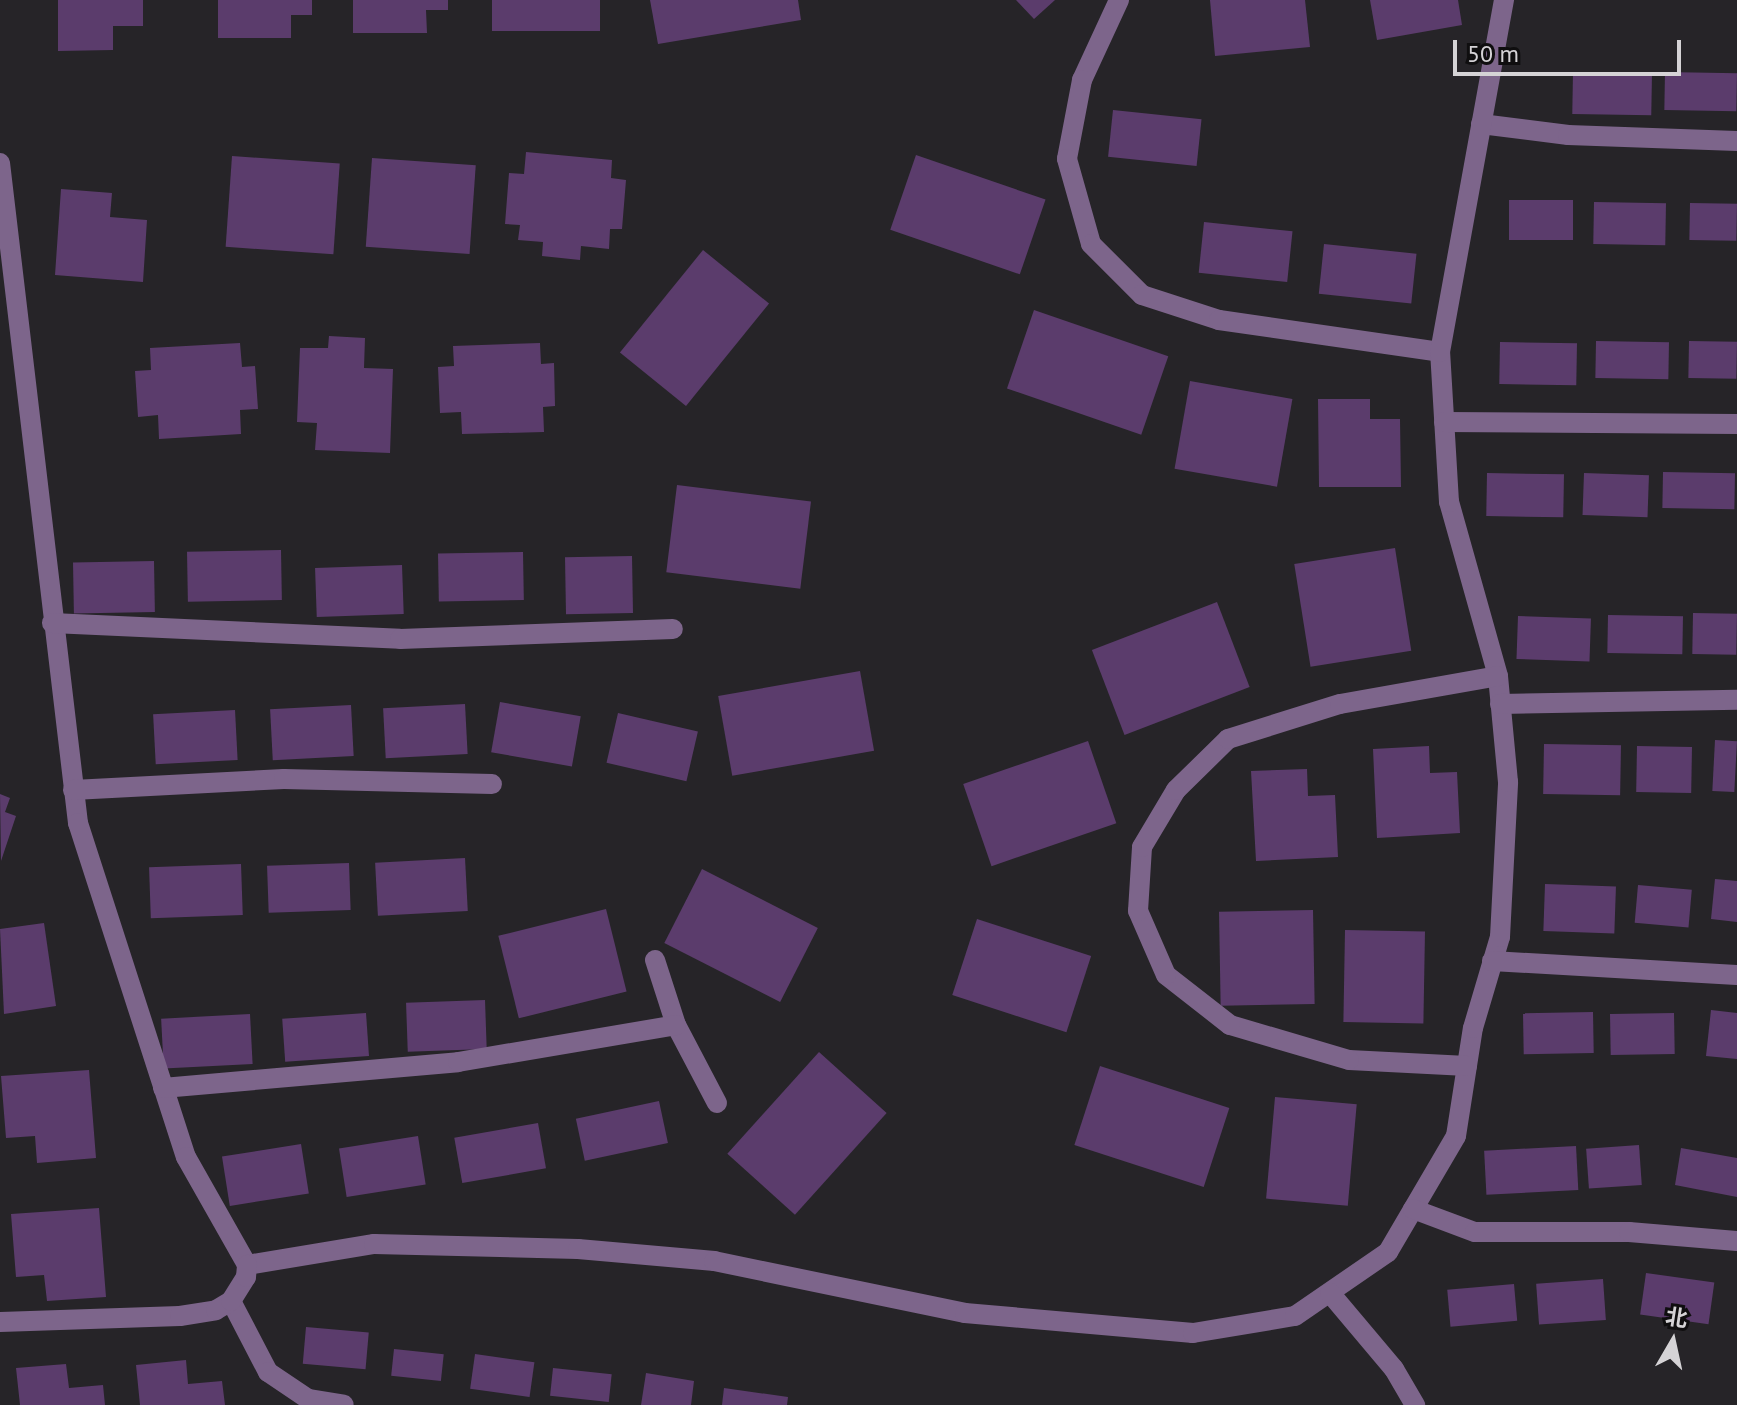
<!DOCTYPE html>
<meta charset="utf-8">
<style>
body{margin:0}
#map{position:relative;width:1737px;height:1405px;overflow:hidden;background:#262428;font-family:"PT Sans","Noto Sans SC",sans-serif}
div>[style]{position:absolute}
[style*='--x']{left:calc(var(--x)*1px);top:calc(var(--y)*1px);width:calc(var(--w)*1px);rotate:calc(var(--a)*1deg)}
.building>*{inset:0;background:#5b3c6c;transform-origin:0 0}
.minor>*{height:20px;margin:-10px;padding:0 10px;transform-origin:10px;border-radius:10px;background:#7d658b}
span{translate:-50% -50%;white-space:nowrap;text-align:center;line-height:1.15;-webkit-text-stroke:8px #0f0e0f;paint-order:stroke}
.north{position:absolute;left:1633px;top:1301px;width:80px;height:80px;-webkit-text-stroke:6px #0f0e0f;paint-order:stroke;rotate:9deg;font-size:22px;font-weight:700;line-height:32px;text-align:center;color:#d5d3d6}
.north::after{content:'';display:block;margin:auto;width:28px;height:36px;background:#d5d3d6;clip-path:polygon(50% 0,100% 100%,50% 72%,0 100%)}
.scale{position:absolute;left:1453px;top:40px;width:228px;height:36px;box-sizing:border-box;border:4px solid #d5d3d6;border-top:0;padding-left:10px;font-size:24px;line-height:28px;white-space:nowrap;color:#d5d3d6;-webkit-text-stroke:6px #0f0e0f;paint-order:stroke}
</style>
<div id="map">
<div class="building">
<i style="clip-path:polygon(58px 0,143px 0,143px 26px,113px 26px,113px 50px,58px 51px)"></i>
<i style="clip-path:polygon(218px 0,312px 0,312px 15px,291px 15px,291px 38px,218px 38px)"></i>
<i style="clip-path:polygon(353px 0,448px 0,448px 10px,426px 10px,427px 33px,353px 33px)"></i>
<i style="left:492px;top:0;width:108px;height:31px"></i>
<i style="clip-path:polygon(650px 0,798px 0,801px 20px,658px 44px)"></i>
<i style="clip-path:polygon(1016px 0,1055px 0,1034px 19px)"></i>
<i style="clip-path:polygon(1210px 0,1305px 0,1310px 47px,1215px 56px)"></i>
<i style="clip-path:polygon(1370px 0,1458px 0,1462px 25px,1377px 40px)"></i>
<i style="left:1573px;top:72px;width:79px;height:42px;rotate:1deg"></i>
<i style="left:1665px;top:72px;width:72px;height:38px;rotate:1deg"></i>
<i style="left:1113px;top:110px;width:89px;height:47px;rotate:6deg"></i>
<i style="clip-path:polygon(526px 152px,612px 160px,611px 178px,626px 180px,622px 229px,610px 229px,609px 249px,581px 246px,580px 260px,542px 256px,543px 242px,518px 240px,520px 225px,505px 224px,509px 173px,524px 174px)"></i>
<i style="left:916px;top:155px;width:137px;height:79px;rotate:19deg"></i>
<i style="left:232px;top:156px;width:108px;height:91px;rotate:4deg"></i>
<i style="left:372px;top:158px;width:104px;height:89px;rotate:4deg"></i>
<i style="clip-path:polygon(61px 189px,112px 193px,110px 217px,147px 220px,143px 282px,55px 275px)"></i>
<i style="left:1509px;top:200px;width:64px;height:40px"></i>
<i style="left:1594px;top:202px;width:72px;height:42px;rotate:1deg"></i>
<i style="left:1690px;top:203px;width:47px;height:37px;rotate:1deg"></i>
<i style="left:1204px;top:222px;width:89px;height:51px;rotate:6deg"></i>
<i style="left:1324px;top:244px;width:93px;height:50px;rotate:6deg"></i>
<i style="left:703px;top:250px;width:85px;height:132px;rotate:39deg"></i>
<i style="left:1034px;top:310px;width:142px;height:83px;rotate:19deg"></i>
<i style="clip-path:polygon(329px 336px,365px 338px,364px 368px,393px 369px,390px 453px,315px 450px,317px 423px,297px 422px,300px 348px,328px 348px)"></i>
<i style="left:1596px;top:341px;width:73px;height:37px;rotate:1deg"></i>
<i style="left:1689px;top:341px;width:48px;height:37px;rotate:1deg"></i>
<i style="left:1500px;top:342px;width:77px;height:42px;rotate:1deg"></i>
<i style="clip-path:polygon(240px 343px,242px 367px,255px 366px,258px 409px,240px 410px,241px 434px,159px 439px,158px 415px,138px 417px,135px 371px,151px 370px,150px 348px)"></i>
<i style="clip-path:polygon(540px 343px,541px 364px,554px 363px,555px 406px,543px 407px,544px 432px,462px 434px,461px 412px,440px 413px,438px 367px,454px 366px,453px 346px)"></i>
<i style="left:1190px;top:381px;width:104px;height:89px;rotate:10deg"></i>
<i style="clip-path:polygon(1318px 399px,1370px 399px,1370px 419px,1400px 419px,1401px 487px,1319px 487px)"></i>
<i style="left:1663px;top:472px;width:72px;height:36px;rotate:1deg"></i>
<i style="left:1487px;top:473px;width:77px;height:43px;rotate:1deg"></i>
<i style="left:1584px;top:473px;width:65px;height:42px;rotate:2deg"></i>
<i style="left:677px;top:485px;width:135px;height:88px;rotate:7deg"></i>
<i style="left:1395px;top:548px;width:104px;height:102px;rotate:81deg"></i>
<i style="left:281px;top:550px;width:50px;height:94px;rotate:89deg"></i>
<i style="left:523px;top:552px;width:48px;height:85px;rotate:89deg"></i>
<i style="left:632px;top:556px;width:57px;height:67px;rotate:89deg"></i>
<i style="left:154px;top:561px;width:51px;height:81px;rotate:89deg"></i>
<i style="left:402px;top:565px;width:49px;height:87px;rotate:88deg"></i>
<i style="left:1217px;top:602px;width:91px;height:134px;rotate:69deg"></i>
<i style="left:1693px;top:613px;width:44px;height:41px;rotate:1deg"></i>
<i style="left:1608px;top:615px;width:75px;height:38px;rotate:1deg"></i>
<i style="left:1518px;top:616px;width:73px;height:43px;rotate:2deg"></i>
<i style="left:860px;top:671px;width:81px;height:144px;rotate:80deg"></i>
<i style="left:500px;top:702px;width:82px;height:51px;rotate:10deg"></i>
<i style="left:465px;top:704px;width:50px;height:82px;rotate:87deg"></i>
<i style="left:351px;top:705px;width:51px;height:81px;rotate:87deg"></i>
<i style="left:235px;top:710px;width:50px;height:82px;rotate:87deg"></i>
<i style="left:618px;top:713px;width:82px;height:51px;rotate:13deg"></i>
<i style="left:1715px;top:740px;width:22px;height:51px;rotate:3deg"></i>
<i style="left:1088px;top:741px;width:87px;height:132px;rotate:71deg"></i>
<i style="left:1544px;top:744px;width:77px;height:50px;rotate:1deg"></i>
<i style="clip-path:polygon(1429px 746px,1430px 773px,1457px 772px,1460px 833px,1377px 838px,1373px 749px)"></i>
<i style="left:1637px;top:746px;width:55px;height:46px;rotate:1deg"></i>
<i style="clip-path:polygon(1307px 769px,1308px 796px,1335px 795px,1338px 857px,1256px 861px,1251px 771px)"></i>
<i style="clip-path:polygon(0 794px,10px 798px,5px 812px,16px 816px,1px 861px)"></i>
<i style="left:465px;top:858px;width:53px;height:90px;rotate:87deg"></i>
<i style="left:349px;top:863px;width:47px;height:82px;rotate:88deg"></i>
<i style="left:241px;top:864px;width:51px;height:92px;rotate:88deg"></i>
<i style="left:702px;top:869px;width:130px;height:83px;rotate:27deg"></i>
<i style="clip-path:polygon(1715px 879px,1737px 881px,1737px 922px,1711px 919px)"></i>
<i style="left:1545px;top:884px;width:71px;height:47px;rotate:2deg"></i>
<i style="left:1638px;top:885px;width:54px;height:38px;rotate:5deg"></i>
<i style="left:606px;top:909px;width:85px;height:111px;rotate:76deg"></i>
<i style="left:1313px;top:910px;width:94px;height:94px;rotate:89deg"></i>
<i style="left:977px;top:919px;width:120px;height:80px;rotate:18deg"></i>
<i style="clip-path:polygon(44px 923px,56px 1006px,4px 1014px,0 929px)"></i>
<i style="left:1345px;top:930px;width:80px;height:92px;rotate:1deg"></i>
<i style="left:485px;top:1000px;width:49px;height:79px;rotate:88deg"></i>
<i style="clip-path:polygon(1711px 1010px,1737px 1013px,1737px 1059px,1706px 1056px)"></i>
<i style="left:1593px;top:1012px;width:41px;height:70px;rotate:89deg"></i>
<i style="left:366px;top:1013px;width:43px;height:84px;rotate:86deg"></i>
<i style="left:1674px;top:1013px;width:41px;height:64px;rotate:89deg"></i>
<i style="left:250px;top:1014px;width:50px;height:89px;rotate:87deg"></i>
<i style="left:819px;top:1052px;width:91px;height:137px;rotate:42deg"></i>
<i style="left:1100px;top:1066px;width:136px;height:83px;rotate:18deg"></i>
<i style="clip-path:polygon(89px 1070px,96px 1158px,37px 1163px,35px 1136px,6px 1138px,1px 1076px)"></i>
<i style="left:1275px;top:1097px;width:82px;height:102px;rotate:5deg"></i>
<i style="left:659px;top:1101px;width:43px;height:85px;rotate:78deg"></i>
<i style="left:538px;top:1123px;width:46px;height:85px;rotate:80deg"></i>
<i style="left:418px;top:1136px;width:49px;height:80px;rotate:81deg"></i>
<i style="left:301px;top:1144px;width:50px;height:80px;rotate:81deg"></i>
<i style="left:1639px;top:1145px;width:40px;height:53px;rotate:86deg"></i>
<i style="left:1576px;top:1146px;width:44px;height:92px;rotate:87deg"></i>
<i style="clip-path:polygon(1681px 1148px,1737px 1158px,1737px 1197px,1675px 1185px)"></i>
<i style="clip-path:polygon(99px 1208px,106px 1297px,47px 1301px,44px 1275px,16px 1277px,11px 1214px)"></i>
<i style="left:1646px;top:1273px;width:69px;height:42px;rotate:8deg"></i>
<i style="left:1603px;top:1279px;width:41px;height:67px;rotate:86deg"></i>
<i style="left:1514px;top:1284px;width:37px;height:67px;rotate:85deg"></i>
<i style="left:306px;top:1327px;width:63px;height:37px;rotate:5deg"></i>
<i style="left:394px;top:1349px;width:50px;height:27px;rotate:6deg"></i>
<i style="left:475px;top:1354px;width:60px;height:35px;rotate:8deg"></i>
<i style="clip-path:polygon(186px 1360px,188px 1384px,222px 1381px,225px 1405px,140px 1405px,136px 1365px)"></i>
<i style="clip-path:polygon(66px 1364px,69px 1388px,103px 1385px,105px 1405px,20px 1405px,16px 1368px)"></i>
<i style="left:553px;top:1368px;width:59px;height:28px;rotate:6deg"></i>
<i style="clip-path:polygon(646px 1373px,694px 1381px,691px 1405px,641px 1405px)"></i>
<i style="clip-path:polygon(724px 1388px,788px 1397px,787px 1405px,722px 1405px)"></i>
</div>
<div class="minor">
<i style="--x:1119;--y:0;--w:88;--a:114.8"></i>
<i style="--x:1082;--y:80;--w:80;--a:100.8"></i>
<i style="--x:1067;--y:159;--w:88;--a:74.2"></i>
<i style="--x:1091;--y:244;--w:72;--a:45"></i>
<i style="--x:1142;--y:295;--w:81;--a:18"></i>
<i style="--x:1219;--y:320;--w:223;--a:8.2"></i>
<i style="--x:1481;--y:124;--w:88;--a:7.2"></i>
<i style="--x:1568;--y:135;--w:169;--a:2"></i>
<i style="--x:0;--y:163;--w:665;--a:83.26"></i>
<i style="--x:78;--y:823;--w:351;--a:72.1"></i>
<i style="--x:186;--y:1157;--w:124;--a:60.5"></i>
<i style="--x:247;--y:1265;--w:129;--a:-9.4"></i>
<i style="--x:374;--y:1244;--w:204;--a:1.4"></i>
<i style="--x:578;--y:1249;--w:137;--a:5"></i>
<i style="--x:714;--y:1261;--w:256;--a:11.7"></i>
<i style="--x:965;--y:1313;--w:229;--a:5"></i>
<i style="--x:1193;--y:1333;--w:103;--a:-9.5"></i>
<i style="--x:1295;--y:1316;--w:113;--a:-34.5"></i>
<i style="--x:1388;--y:1252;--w:134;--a:-59.6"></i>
<i style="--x:1456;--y:1136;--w:109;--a:-81.1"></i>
<i style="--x:1473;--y:1028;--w:95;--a:-73.5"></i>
<i style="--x:1500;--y:937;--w:155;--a:-87"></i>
<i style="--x:1508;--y:782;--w:106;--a:-95.4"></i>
<i style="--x:1498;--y:676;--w:181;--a:-105.7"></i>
<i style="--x:1449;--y:502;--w:150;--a:-93.4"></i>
<i style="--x:1440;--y:352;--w:358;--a:-79.7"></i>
<i style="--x:1444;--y:422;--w:293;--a:0.4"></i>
<i style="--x:52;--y:623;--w:348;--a:2.6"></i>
<i style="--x:400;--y:639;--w:273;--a:-2.1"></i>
<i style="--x:1500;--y:704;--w:237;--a:-1"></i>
<i style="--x:73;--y:790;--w:211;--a:-3"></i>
<i style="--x:284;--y:779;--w:208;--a:1.4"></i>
<i style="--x:655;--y:960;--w:68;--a:72.1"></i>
<i style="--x:676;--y:1025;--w:88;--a:62.3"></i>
<i style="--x:1492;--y:961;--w:245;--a:3.3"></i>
<i style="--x:1467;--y:1066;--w:118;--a:-177.1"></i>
<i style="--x:1349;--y:1060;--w:124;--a:-163.6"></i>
<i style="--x:1230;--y:1025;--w:81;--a:-142"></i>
<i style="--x:1166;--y:975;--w:70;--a:-113.6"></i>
<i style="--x:1138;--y:911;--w:64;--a:-86.4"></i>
<i style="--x:1142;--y:847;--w:66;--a:-59.2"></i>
<i style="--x:1176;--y:790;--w:73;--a:-44.4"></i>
<i style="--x:1228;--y:739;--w:117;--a:-17.4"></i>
<i style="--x:1340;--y:704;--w:160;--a:-10"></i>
<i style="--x:163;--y:1088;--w:296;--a:-5"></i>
<i style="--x:458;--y:1062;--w:221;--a:-9.6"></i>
<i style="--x:1413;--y:1209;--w:66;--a:20.4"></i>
<i style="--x:1475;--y:1232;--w:154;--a:0"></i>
<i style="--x:1629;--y:1232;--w:108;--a:4.8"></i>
<i style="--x:1330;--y:1293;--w:99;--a:49.9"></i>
<i style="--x:1394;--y:1369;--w:42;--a:59.7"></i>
<i style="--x:231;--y:1301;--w:80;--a:62.5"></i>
<i style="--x:268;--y:1372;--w:48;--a:34"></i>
<i style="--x:308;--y:1399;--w:36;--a:9"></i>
<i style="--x:0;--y:1322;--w:180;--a:-1.9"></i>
<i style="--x:180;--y:1316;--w:36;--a:-9"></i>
<i style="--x:216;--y:1310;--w:17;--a:-31"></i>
<i style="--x:231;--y:1301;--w:28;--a:-58"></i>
<i style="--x:246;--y:1277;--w:12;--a:-85"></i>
</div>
<div class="north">北</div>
<div class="scale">50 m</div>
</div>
